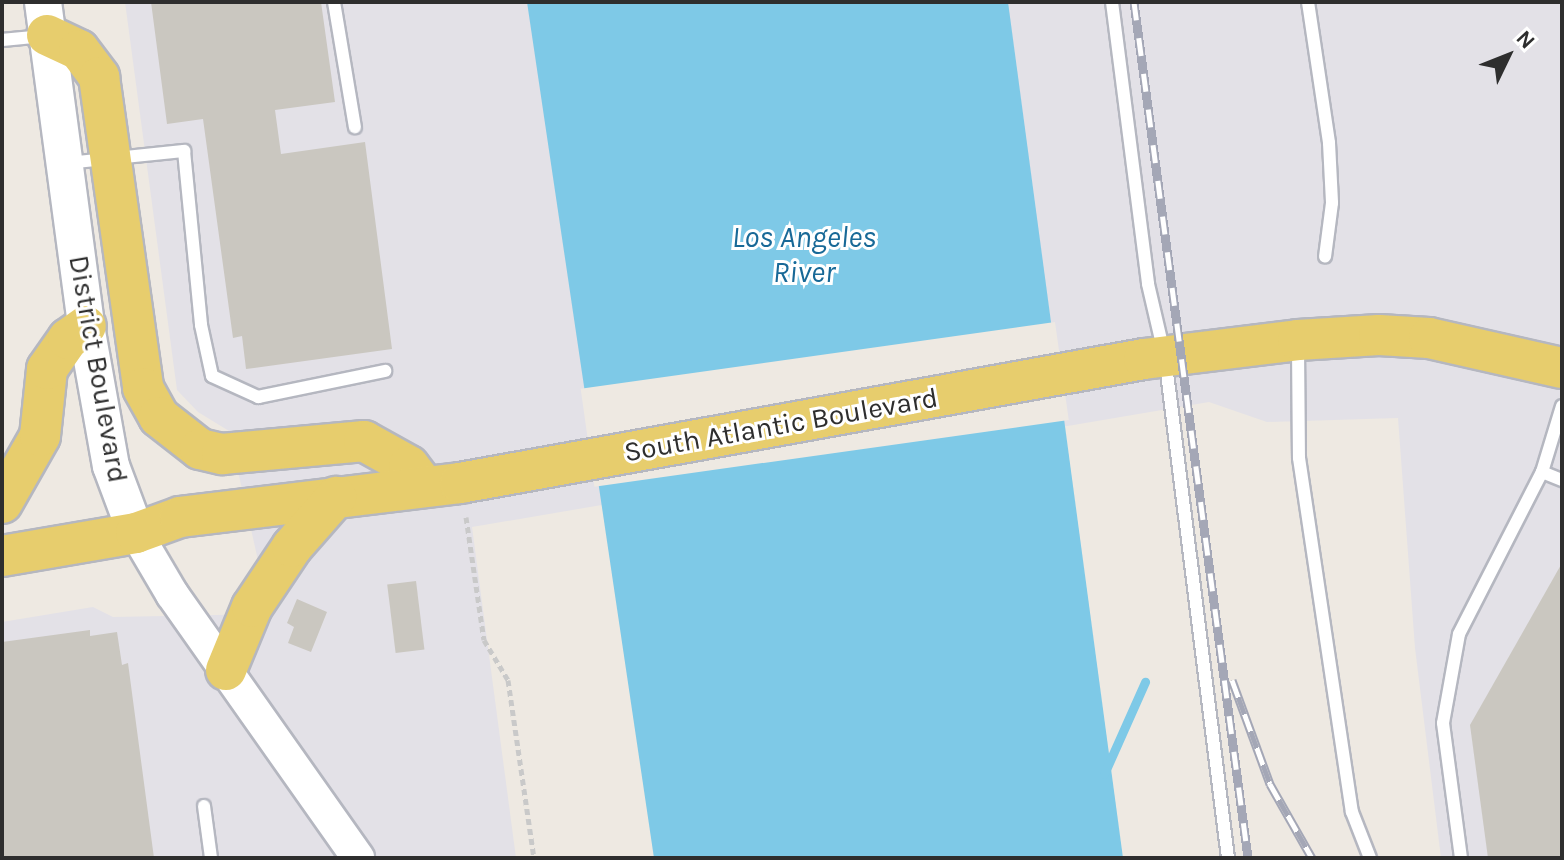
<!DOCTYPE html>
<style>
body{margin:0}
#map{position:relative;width:1564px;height:860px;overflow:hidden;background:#eee9e2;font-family:Karla,sans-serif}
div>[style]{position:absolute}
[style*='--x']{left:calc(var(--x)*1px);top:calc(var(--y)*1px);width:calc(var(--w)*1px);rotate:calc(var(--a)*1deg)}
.industrial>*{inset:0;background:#e3e1e7}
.water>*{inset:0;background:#7ec9e7}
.pier>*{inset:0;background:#eee9e2;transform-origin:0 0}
.stream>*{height:9px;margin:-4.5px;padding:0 4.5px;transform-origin:4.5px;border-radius:4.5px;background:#7ec9e7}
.building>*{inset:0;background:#cac7c0;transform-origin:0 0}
.path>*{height:5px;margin-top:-2.5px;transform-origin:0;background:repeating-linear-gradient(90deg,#c9c9c9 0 6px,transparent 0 10px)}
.roads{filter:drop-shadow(2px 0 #b5b7c0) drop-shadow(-2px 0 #b5b7c0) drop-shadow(0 2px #b5b7c0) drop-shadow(0 -2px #b5b7c0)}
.service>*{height:12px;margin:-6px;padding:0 6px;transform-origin:6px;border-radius:6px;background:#fff}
.tertiary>*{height:32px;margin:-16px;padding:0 16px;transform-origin:16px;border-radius:16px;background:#fff}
.secondary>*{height:36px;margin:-18px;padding:0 18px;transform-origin:18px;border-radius:18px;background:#fff}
.primary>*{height:40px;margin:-20px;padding:0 20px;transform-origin:20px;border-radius:20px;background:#e7cd6d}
.rail>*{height:9px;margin-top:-4.5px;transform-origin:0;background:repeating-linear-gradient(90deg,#fff 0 18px,#a4a7b6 0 36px);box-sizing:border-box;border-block:2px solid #a4a7b6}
span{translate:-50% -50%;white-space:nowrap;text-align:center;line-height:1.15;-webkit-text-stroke:6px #fff;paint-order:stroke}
.street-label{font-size:28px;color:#2e2e2e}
.water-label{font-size:30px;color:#186997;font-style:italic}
.frame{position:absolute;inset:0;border:4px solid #2e2e2e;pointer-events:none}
.north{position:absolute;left:1468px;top:16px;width:80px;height:80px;-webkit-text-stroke:6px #fff;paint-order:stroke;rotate:47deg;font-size:22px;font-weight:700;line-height:32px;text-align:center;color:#2e2e2e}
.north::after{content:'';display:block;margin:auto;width:28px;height:36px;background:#2e2e2e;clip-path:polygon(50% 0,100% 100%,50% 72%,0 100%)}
</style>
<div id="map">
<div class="industrial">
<i style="clip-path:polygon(125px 2px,1562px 2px,1562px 858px,1441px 858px,1415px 648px,1398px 418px,1267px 422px,1209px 402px,472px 527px,516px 858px,2px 858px,2px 622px,93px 607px,113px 617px,270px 614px,229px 431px,198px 412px,177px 390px)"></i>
</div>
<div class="water">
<i style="clip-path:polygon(527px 2px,1008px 2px,1123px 858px,654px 858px)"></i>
</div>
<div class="pier">
<i style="left:1055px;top:322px;width:99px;height:479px;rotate:82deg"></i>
</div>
<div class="stream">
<i style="--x:1104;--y:774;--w:101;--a:-66"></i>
</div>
<div class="building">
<i style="clip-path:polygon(151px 2px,321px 2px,335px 102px,275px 110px,281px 154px,365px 142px,392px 349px,246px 369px,242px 336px,233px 338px,203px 119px,167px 124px)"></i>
<i style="clip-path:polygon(1562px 563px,1562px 858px,1488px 858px,1470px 725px)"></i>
<i style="left:416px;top:581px;width:69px;height:29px;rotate:83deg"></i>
<i style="clip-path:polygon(297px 599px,327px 612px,311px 652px,288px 643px,294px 627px,287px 623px)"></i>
<i style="clip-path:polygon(90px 630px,90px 636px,117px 632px,122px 665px,128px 663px,154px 858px,2px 858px,2px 642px)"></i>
</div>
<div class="path">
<i style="--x:466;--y:517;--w:124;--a:81.7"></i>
<i style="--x:484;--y:640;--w:47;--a:59"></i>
<i style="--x:508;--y:680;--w:180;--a:81.7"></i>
</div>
<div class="roads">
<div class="service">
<i style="--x:334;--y:2;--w:127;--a:80.5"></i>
<i style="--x:1112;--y:2;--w:284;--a:82.7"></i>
<i style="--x:1148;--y:284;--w:75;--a:76.9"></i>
<i style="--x:1165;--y:357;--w:505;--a:82.83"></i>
<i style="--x:1308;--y:2;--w:143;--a:81.5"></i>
<i style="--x:1329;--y:143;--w:60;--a:87.1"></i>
<i style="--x:1332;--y:203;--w:54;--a:97.4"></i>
<i style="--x:2;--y:40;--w:41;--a:-5.6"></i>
<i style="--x:67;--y:163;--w:118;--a:-5.9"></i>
<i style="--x:184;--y:151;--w:175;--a:84.4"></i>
<i style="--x:201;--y:325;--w:52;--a:77.8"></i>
<i style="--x:212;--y:376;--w:51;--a:24.5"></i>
<i style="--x:258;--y:397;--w:130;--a:-11.6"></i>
<i style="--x:1298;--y:347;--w:111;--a:89.5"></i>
<i style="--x:1299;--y:458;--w:358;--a:81.5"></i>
<i style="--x:1352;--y:812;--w:49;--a:68.6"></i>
<i style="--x:1542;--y:472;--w:22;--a:22"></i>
<i style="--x:204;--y:806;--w:52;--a:82.3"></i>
<i style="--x:1461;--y:858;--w:136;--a:-97.6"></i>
<i style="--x:1443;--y:723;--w:90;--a:-79.8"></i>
<i style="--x:1459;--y:634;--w:182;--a:-62.9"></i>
<i style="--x:1542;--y:472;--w:69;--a:-73.1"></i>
</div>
<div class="tertiary">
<i style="--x:136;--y:533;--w:71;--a:59.5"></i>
<i style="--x:172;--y:594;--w:323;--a:54.8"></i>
</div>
<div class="secondary">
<i style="--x:43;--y:2;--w:327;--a:82.4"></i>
<i style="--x:86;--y:326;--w:142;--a:79.9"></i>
<i style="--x:111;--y:466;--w:72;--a:69.5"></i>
</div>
<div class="primary">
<i style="--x:47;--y:35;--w:35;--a:25"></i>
<i style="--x:79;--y:50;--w:34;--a:53"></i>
<i style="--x:99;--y:77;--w:314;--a:81.9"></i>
<i style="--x:143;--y:388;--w:33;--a:61"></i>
<i style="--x:159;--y:417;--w:52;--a:38"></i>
<i style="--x:200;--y:449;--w:23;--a:13"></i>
<i style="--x:222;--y:454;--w:143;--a:-5.2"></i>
<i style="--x:364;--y:441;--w:51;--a:29.1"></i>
<i style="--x:409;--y:466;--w:26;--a:53"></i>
<i style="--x:2;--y:503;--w:77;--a:-60.4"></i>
<i style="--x:40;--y:436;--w:67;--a:-84"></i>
<i style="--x:47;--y:369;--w:37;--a:-55"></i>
<i style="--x:68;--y:339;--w:22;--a:-36"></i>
<i style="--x:2;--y:556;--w:136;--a:-9.7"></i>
<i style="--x:136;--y:533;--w:47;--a:-20"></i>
<i style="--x:180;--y:517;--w:282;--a:-6.9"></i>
<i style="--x:460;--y:483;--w:695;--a:-10.28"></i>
<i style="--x:1144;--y:359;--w:155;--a:-7"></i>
<i style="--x:1298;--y:340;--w:81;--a:-3.5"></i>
<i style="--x:1379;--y:335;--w:50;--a:3.4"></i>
<i style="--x:1429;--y:338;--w:136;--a:12.7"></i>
<i style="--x:226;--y:670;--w:68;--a:-67.6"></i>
<i style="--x:252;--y:607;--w:72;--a:-56.3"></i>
<i style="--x:292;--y:547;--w:67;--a:-48.7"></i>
</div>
</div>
<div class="rail">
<i style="--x:1134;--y:2;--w:864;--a:82.41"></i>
<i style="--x:1232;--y:680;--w:111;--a:69.9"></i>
<i style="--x:1270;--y:784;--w:85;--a:60.4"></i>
</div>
<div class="street-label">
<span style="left:98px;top:369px;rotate:80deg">District Boulevard</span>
<span style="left:781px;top:425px;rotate:-10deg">South Atlantic Boulevard</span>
</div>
<div class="water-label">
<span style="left:804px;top:254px">Los Angeles<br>River</span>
</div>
<div class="frame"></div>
<div class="north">N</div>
</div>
